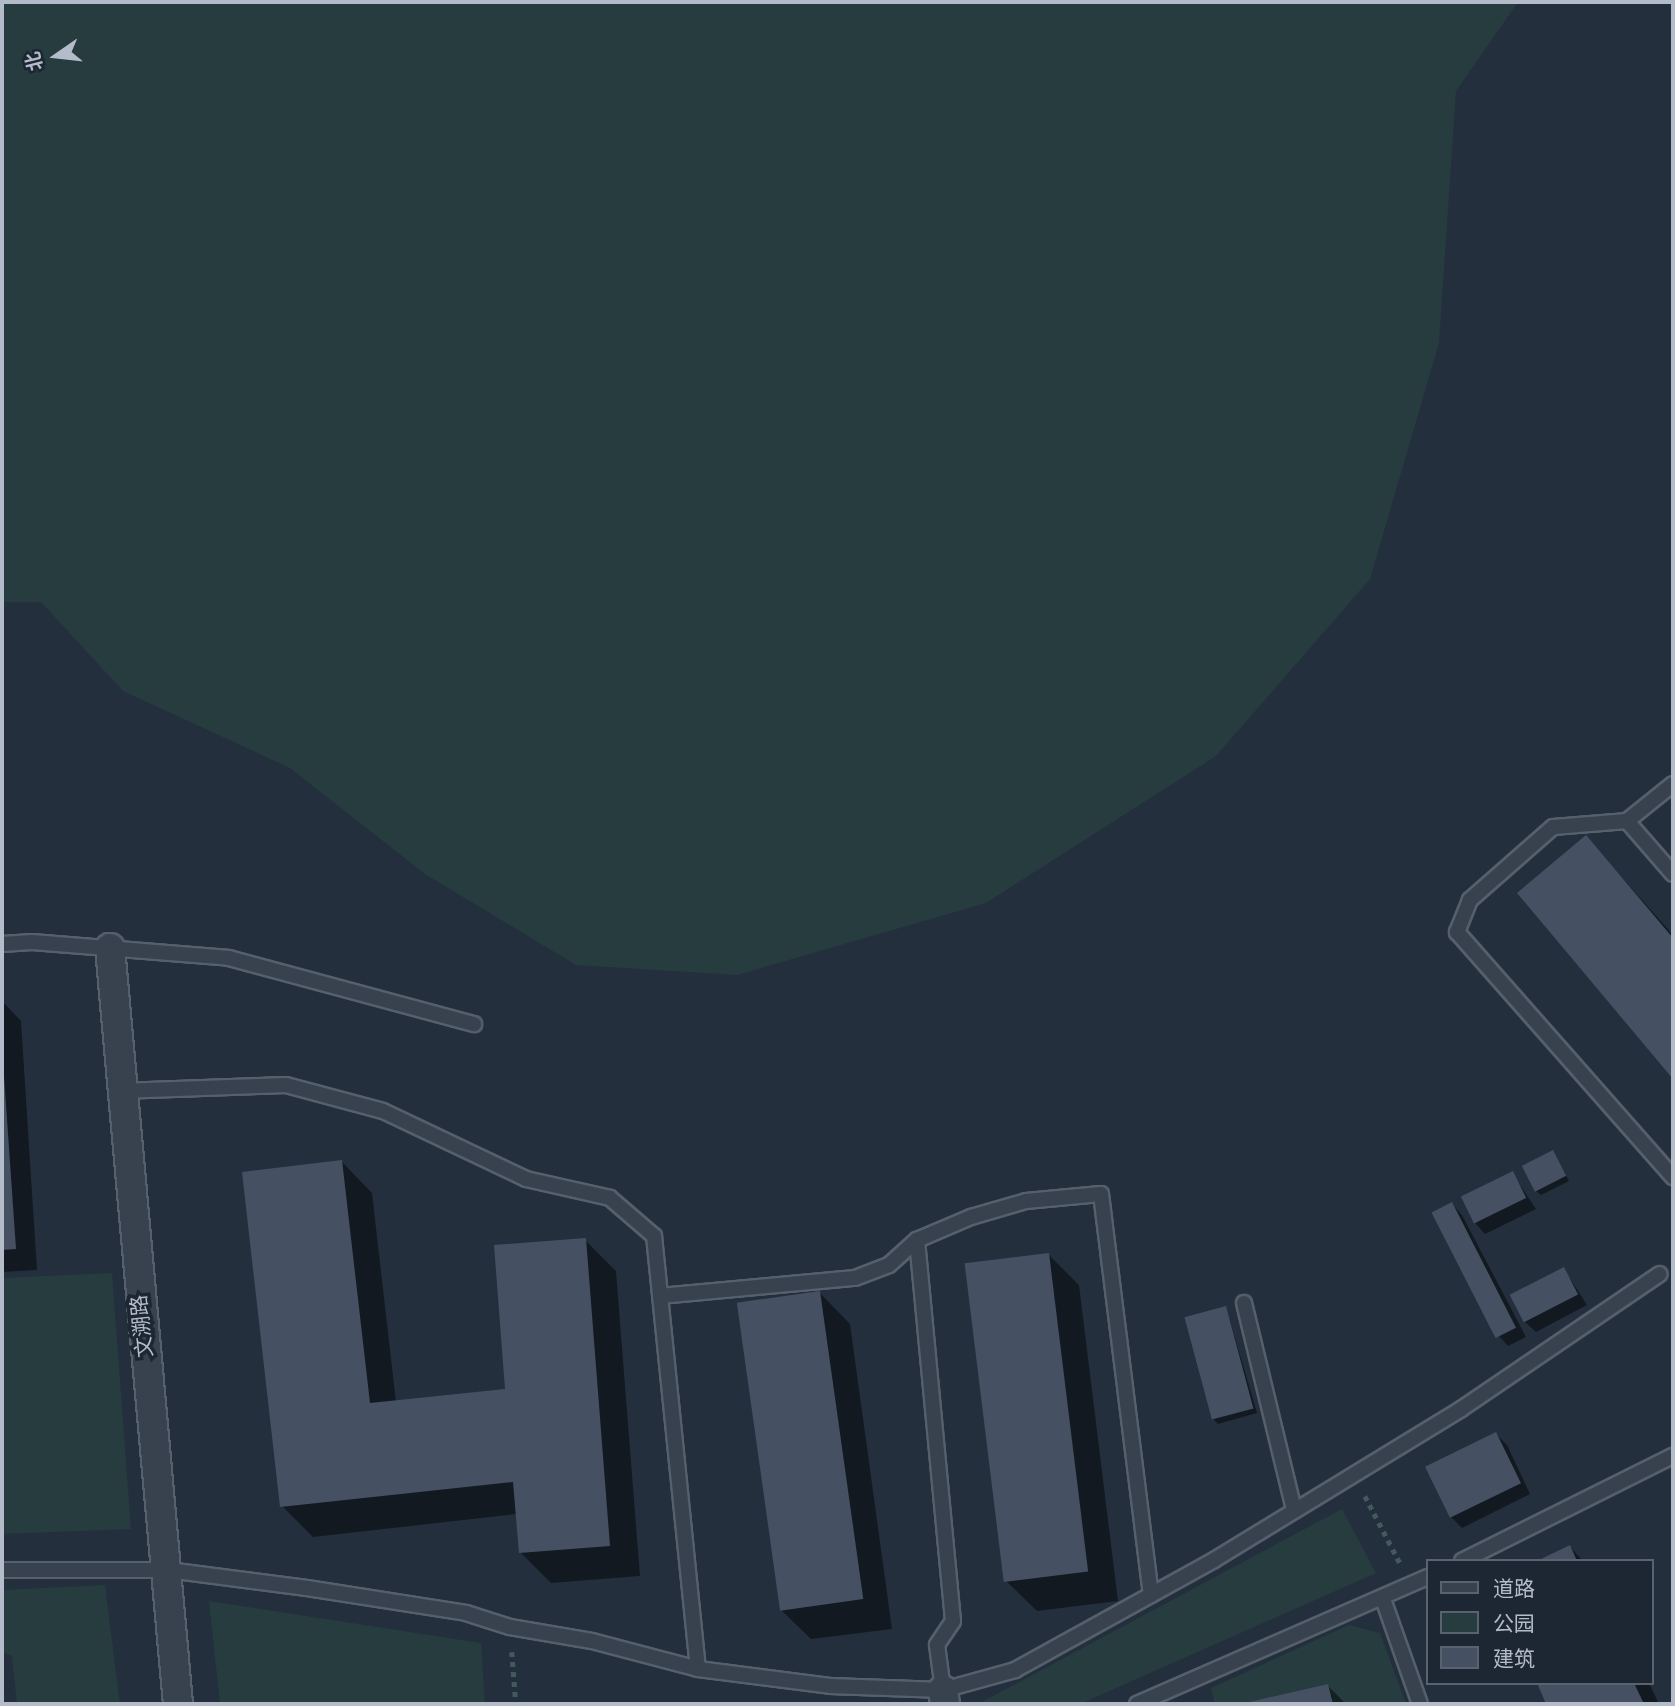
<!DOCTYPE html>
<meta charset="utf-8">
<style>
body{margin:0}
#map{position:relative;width:1675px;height:1706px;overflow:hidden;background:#242f3e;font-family:Overpass,"Noto Sans SC",sans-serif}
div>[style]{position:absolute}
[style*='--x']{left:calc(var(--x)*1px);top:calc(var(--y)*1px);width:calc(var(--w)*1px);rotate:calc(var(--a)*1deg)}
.green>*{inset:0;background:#263c3f}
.shadow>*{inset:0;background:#0007}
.building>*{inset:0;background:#455162;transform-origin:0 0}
.path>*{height:4.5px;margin-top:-2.25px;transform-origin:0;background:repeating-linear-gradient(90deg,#44595c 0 5px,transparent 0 10px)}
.roads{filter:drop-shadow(2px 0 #565f6c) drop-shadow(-2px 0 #565f6c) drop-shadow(0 2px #565f6c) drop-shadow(0 -2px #565f6c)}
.lane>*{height:14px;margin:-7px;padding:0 7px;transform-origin:7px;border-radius:7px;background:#38414e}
.street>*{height:28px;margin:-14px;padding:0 14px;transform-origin:14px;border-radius:14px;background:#38414e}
span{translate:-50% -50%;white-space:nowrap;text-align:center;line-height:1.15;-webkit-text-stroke:7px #1d2633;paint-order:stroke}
.street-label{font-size:21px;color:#b4bcc9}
.frame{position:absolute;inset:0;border:4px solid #b4bcc9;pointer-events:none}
.legend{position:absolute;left:1426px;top:1559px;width:228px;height:126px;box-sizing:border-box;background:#1d2633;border:2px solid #59626f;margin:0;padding:9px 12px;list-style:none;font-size:21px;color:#b4bcc9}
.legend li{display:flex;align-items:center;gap:14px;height:35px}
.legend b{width:35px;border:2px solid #59626f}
.north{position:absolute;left:21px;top:21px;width:70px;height:70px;-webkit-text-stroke:5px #1d2633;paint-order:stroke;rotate:256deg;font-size:19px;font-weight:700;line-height:28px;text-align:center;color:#b4bcc9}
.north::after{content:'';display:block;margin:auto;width:24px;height:32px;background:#b4bcc9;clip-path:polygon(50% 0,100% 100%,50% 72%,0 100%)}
</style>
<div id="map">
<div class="green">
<i style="clip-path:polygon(2px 2px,1518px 2px,1456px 91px,1439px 343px,1370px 579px,1216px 756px,986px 903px,737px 975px,576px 965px,425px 874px,290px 768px,123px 691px,41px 602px,2px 602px)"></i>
<i style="clip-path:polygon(112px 1273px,131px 1529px,2px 1534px,2px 1278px)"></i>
<i style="clip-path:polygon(1342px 1509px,1376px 1573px,1080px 1704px,978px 1704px)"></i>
<i style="clip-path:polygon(105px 1585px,120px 1704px,17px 1704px,12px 1656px,2px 1652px,2px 1590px)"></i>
<i style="clip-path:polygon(209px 1601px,481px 1643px,485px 1704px,220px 1704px)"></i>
<i style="clip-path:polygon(1349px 1625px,1380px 1633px,1406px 1704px,1333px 1704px,1328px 1684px,1242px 1704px,1215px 1704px,1211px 1688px)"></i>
</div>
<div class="shadow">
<i style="clip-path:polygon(1586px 837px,1673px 935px,1673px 1076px,1519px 893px)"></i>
<i style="clip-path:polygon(2px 1001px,21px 1021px,37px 1270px,2px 1272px)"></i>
<i style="clip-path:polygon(1553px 1152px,1569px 1181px,1541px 1195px,1536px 1191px)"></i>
<i style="clip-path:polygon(342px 1162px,372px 1193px,396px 1402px,507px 1391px,585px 1240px,616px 1271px,640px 1576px,551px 1583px,520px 1552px,517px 1514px,313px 1537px,282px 1506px)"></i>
<i style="clip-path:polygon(1512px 1173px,1536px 1209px,1485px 1234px,1475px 1223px)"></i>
<i style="clip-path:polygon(1452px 1204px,1462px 1215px,1526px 1337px,1508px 1346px,1498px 1335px)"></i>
<i style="clip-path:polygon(1049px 1255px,1079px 1285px,1118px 1601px,1037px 1611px,1006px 1581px)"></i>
<i style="clip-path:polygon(1564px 1269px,1587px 1305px,1536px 1332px,1525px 1322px)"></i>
<i style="clip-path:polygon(820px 1293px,850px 1324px,892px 1629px,811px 1639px,780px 1609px)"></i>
<i style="clip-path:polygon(1226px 1307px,1257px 1413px,1218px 1424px,1213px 1419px)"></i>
<i style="clip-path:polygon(1496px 1434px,1507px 1445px,1530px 1494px,1462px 1528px,1451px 1517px)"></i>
<i style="clip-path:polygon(1570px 1547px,1583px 1561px,1541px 1561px)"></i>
<i style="clip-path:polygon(1539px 1683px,1649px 1683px,1659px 1704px,1548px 1704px)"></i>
<i style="clip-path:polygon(1328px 1686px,1346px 1704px,1248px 1704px)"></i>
</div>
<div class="building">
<i style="clip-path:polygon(1586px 835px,1673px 938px,1673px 1079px,1517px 893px)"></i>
<i style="clip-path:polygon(2px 1047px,16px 1249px,2px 1250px)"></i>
<i style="left:1553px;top:1150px;width:29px;height:35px;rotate:63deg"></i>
<i style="clip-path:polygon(342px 1160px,370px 1403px,505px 1389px,494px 1245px,586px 1238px,610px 1546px,519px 1553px,513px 1482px,280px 1507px,242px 1172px)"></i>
<i style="left:1513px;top:1171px;width:30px;height:58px;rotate:64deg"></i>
<i style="left:1452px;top:1202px;width:141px;height:23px;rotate:63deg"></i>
<i style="left:1049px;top:1253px;width:321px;height:85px;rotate:83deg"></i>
<i style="left:1564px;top:1267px;width:31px;height:61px;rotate:63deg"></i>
<i style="left:820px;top:1291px;width:311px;height:84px;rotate:82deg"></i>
<i style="left:1226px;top:1306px;width:106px;height:43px;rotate:75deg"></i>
<i style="left:1496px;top:1432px;width:57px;height:79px;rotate:64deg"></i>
<i style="clip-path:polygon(1570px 1545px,1577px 1561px,1537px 1561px)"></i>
<i style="clip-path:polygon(1537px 1683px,1634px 1683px,1644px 1704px,1546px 1704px)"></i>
<i style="clip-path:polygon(1328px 1684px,1333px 1704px,1245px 1704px,1245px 1703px)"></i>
</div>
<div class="path">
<i style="--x:1365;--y:1496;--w:76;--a:62.4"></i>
<i style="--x:512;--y:1652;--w:52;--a:85.6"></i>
</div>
<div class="roads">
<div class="lane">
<i style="--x:1673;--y:784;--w:59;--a:141.2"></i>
<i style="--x:1627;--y:821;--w:74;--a:175.4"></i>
<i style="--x:1553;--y:827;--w:111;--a:138.7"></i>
<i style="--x:1470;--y:900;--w:35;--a:112"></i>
<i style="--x:1457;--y:932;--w:327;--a:48.6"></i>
<i style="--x:1627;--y:821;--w:70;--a:49"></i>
<i style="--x:2;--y:944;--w:30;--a:-4"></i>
<i style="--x:32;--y:942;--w:198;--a:4.6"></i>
<i style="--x:229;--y:958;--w:254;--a:15.1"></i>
<i style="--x:120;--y:1091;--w:166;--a:-2.1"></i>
<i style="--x:286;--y:1085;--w:100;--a:15"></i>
<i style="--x:383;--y:1111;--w:158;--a:25.4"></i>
<i style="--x:526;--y:1179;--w:86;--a:12.7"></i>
<i style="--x:610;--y:1198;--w:58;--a:40.8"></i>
<i style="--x:654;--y:1236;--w:435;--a:84.2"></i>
<i style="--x:917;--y:1240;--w:383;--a:84.6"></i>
<i style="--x:953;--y:1621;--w:29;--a:124"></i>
<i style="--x:937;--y:1645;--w:45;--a:82.4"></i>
<i style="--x:660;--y:1296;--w:196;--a:-5.3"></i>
<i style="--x:855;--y:1278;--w:36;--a:-21"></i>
<i style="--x:889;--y:1265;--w:38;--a:-42"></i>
<i style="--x:917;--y:1240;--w:59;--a:-23.1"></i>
<i style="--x:971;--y:1217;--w:57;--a:-16.2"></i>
<i style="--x:1026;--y:1201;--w:75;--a:-5.3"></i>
<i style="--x:1101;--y:1194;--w:404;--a:82.9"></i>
<i style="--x:1244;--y:1303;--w:213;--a:76.4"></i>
<i style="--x:1462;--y:1561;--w:236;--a:-26.5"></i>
<i style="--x:2;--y:1570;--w:166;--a:0"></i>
<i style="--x:168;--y:1570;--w:140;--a:7.4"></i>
<i style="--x:307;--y:1588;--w:161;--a:8.9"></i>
<i style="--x:466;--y:1613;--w:46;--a:17.7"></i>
<i style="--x:510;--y:1627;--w:83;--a:9.7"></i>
<i style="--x:592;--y:1641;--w:110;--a:14.8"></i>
<i style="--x:698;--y:1669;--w:133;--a:7.3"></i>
<i style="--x:830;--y:1686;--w:113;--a:2"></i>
<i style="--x:943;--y:1690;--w:75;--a:-15.5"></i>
<i style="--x:1015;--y:1670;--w:227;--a:-28.9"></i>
<i style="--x:1214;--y:1560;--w:289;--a:-31.4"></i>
<i style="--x:1461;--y:1409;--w:240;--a:-34.2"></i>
<i style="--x:1383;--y:1599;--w:111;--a:70.6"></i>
<i style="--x:1137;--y:1704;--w:318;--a:-23.6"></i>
</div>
<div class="street">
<i style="--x:110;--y:948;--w:759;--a:84.86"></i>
<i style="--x:943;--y:1690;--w:14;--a:82"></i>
</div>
</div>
<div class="street-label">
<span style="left:144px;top:1326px;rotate:-96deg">文溯路</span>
</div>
<div class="frame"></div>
<ul class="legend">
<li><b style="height:9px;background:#38414e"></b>道路</li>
<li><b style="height:19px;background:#263c3f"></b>公园</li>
<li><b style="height:19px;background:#455162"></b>建筑</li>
</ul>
<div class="north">北</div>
</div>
